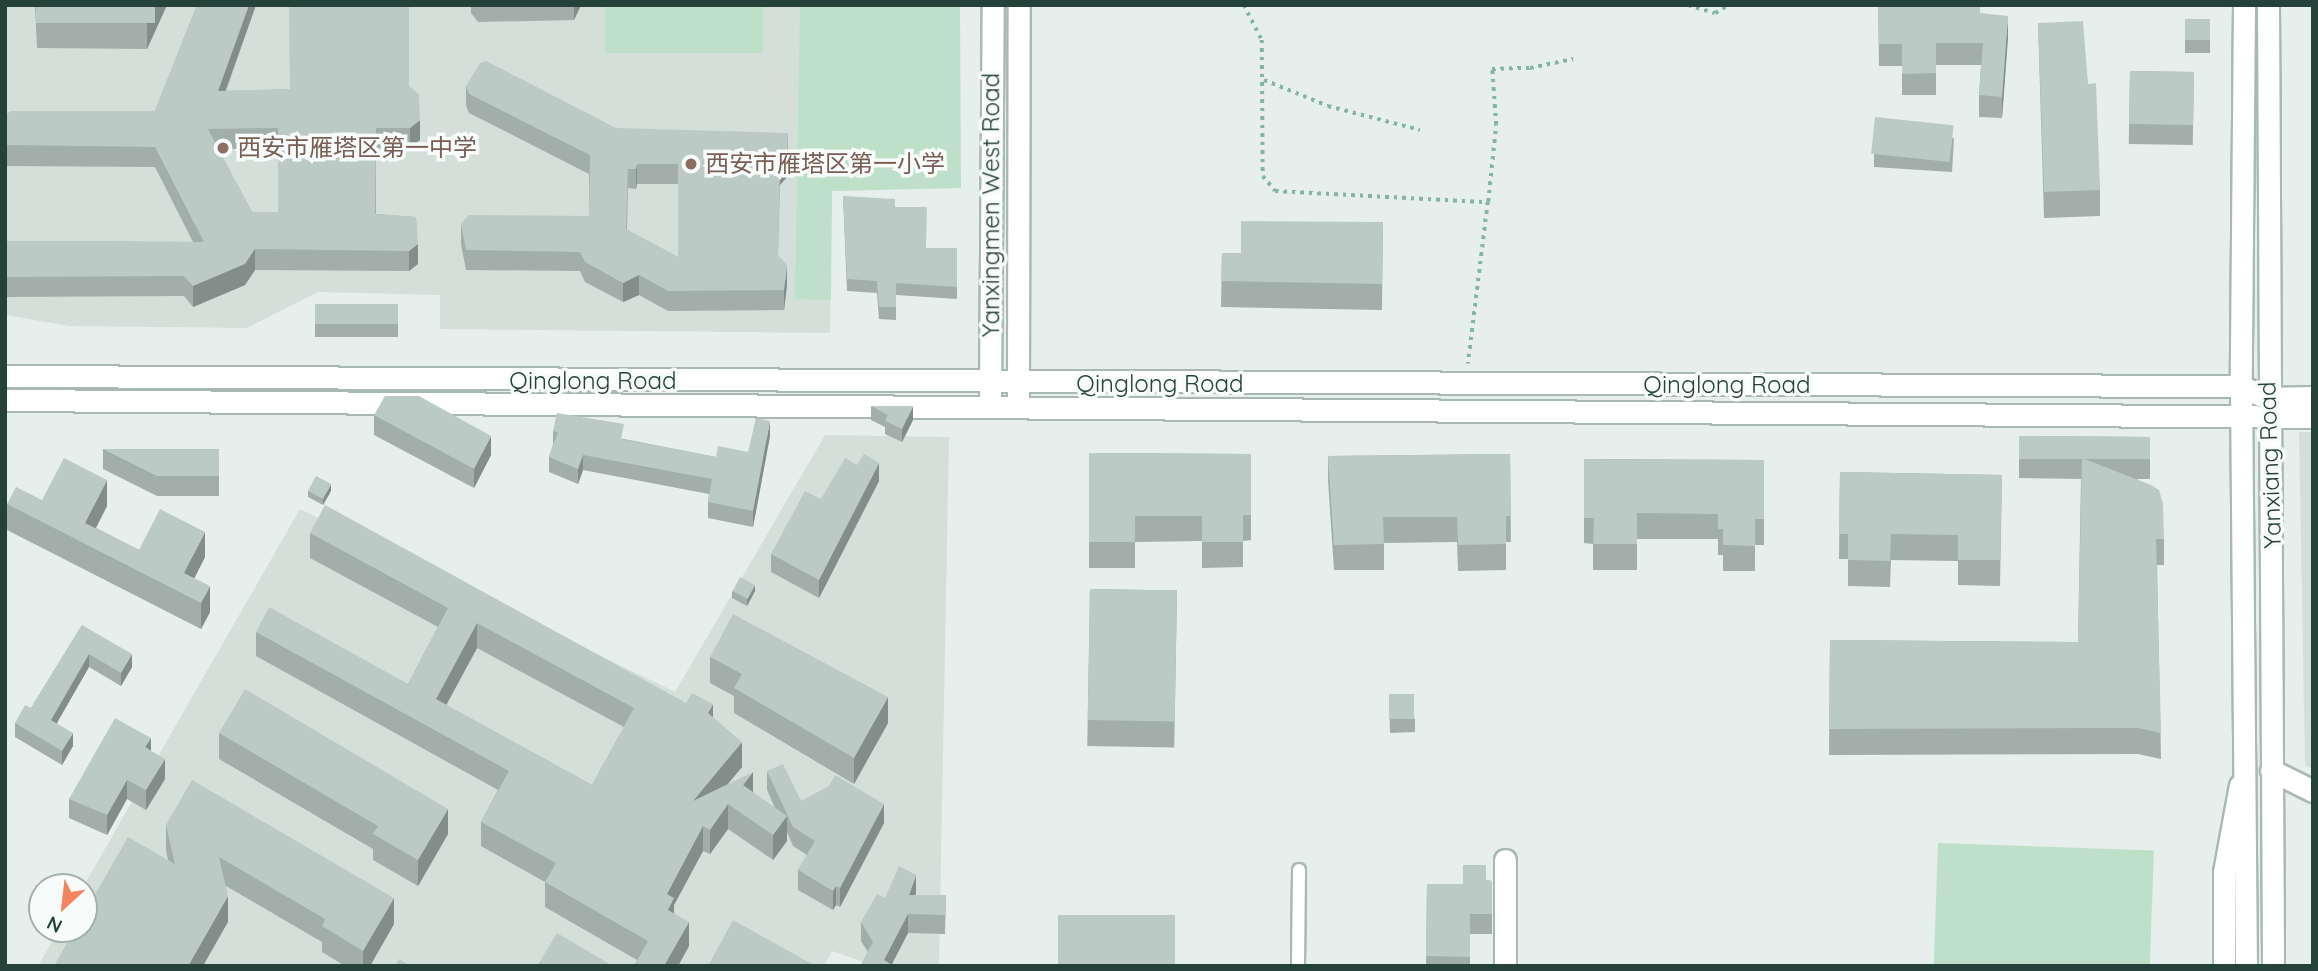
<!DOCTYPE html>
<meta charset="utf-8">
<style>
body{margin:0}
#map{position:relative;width:2318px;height:971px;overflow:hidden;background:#e6efeb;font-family:Quicksand,"Noto Sans SC",sans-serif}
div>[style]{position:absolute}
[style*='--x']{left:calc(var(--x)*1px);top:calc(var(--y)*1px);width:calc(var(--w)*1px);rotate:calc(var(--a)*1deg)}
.built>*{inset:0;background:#d4dfda}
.green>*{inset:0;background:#bfe0c8;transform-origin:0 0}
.path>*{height:3.5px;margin-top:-1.75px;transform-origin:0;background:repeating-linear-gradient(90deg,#86b3a5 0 3.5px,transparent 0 8.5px)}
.roads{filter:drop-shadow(2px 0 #a8b8b2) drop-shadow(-2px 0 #a8b8b2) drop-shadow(0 2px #a8b8b2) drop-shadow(0 -2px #a8b8b2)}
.service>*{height:12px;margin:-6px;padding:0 6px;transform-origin:6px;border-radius:6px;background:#fff}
.minor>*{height:21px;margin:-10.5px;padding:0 10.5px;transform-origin:10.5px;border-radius:10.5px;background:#fff}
.tertiary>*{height:21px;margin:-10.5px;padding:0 10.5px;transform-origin:10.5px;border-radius:10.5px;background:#fff}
.secondary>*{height:21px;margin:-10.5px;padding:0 10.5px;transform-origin:10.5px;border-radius:10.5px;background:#fff}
.wall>*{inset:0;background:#a1aea9;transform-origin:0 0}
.shaded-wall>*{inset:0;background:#838d89}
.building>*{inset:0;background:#bbcac4;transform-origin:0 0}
.dots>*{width:19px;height:19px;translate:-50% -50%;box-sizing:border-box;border:4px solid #f7fbf9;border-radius:50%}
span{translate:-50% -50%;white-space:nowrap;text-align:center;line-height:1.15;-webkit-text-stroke:7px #f7fbf9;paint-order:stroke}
.education-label{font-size:24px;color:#785e54}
.left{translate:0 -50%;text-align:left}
.street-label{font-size:24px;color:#24423a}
.frame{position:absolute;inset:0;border:7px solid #24423a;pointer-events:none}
.north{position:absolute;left:28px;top:873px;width:70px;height:70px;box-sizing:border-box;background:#f7fbf9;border:2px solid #a3b1ad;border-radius:50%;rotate:207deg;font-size:19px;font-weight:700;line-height:28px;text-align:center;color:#24423a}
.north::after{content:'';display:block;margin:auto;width:24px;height:32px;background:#f4845f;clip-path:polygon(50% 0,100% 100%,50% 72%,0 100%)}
</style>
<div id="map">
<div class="built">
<i style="clip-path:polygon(5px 5px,960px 5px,900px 189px,832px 191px,830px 333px,440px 329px,440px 295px,318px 292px,247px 328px,70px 326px,5px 315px)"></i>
<i style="clip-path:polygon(2299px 432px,2313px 432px,2313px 769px,2305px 765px)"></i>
<i style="clip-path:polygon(825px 435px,949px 437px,939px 966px,875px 966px,832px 951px,824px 966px,38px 966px,59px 929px,84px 929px,83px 887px,300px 509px,675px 692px)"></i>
</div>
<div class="green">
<i style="left:605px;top:5px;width:158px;height:48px"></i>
<i style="clip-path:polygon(800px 5px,960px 5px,961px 188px,832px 191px,831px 300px,795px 299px)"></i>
<i style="left:1938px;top:843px;width:216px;height:123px;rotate:2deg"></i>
</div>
<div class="path">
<i style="--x:1244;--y:5;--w:39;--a:63"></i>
<i style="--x:1262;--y:40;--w:136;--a:89.6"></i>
<i style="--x:1263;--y:176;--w:19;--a:51"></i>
<i style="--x:1275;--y:191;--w:213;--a:3"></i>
<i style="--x:1488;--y:202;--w:163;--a:97"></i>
<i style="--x:1688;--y:5;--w:28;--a:17"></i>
<i style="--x:1715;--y:13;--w:16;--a:-30"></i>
<i style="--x:1264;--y:80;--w:69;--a:22.1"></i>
<i style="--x:1328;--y:106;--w:95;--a:14.6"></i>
<i style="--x:1488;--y:202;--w:77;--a:-84.1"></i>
<i style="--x:1496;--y:125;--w:56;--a:-94.1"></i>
<i style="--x:1492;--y:69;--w:38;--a:-2"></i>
<i style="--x:1530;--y:68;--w:44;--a:-11.8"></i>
</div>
<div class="roads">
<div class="service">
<i style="--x:1298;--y:966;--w:96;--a:-89.4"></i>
</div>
<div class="minor">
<i style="--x:2271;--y:770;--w:47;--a:26.6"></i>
<i style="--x:1505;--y:966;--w:106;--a:-90"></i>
<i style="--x:2224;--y:966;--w:94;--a:-90"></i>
<i style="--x:2224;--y:872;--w:88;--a:-79.6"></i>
</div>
<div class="tertiary">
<i style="--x:5;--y:376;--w:2236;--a:0.26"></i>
<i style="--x:2241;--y:386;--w:29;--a:25"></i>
<i style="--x:2267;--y:398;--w:46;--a:-1.2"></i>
<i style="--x:990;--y:395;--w:390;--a:-89.6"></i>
<i style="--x:1018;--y:396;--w:391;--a:-89.9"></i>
<i style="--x:5;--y:400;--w:2308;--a:0.42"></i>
</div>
<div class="secondary">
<i style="--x:2244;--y:5;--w:381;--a:90.5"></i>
<i style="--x:2241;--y:386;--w:580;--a:89.51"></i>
<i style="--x:2268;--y:5;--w:961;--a:89.7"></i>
</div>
</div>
<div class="wall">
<i style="clip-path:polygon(35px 5px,167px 5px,147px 49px,37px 48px)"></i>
<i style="clip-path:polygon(evenodd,197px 5px,256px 5px,226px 91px,409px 86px,420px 140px,410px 148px,376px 148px,376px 214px,416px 217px,418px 264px,409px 271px,255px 270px,245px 285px,193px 307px,184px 296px,5px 297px,5px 241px,193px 242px,155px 167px,5px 166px,5px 115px,155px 111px,197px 5px,218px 149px,278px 149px,278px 212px,252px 212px,218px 149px)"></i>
<i style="clip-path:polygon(471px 5px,581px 5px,574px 20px,478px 22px,471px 13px)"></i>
<i style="clip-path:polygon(1878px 5px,1980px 13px,2008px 37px,2002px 118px,1979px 117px,1979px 95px,1981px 65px,1936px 65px,1936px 95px,1902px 95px,1902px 66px,1879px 66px)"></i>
<i style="left:2185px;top:19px;width:25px;height:34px"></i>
<i style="clip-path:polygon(2038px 23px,2088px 84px,2100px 190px,2100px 216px,2044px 218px)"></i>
<i style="left:2130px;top:71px;width:64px;height:73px;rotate:1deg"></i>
<i style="clip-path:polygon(evenodd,466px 86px,787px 177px,780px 185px,778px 255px,787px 285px,784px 310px,668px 311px,639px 295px,623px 302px,585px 282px,580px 271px,466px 270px,461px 244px,461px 224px,589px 216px,589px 174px,469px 113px,466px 106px,466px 86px,637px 184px,678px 184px,678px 257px,627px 230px,628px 188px,636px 189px,637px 184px)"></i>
<i style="clip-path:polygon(1954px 138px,1952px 172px,1874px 167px,1874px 154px)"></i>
<i style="clip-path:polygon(843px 196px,895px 207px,926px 248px,957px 248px,957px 299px,896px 295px,896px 320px,879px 319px,877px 293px,847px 291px)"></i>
<i style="clip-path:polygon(1383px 222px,1382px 310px,1221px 307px,1222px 253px,1241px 253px)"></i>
<i style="left:315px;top:304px;width:83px;height:33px"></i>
<i style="clip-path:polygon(871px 406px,913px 420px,902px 442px,885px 434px,885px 427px,871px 420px)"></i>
<i style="clip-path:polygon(374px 415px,491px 455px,474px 488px,374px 435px)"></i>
<i style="clip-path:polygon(553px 431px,624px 439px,716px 457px,748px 452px,770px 436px,753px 527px,708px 518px,708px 502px,709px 494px,583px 470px,578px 484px,549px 472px,549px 457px,553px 445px)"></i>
<i style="clip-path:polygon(2019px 436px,2150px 437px,2150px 479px,2137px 479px,2164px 539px,2164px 565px,2157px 565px,2161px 759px,2138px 754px,1829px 755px,1830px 640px,2078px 642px,2081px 479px,2019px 478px)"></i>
<i style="clip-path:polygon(103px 449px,219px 449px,219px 496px,157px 496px,103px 469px)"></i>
<i style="clip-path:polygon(1089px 453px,1251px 454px,1251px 540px,1243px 541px,1243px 567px,1202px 568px,1202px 541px,1135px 542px,1135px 568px,1089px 568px)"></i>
<i style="clip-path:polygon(1510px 454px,1511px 542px,1506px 542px,1506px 570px,1458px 571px,1457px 542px,1384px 543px,1384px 570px,1334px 570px,1328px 481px,1328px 456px)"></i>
<i style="clip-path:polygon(1584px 459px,1764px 460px,1764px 545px,1755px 545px,1755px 571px,1723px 571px,1723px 555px,1718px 555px,1718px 539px,1637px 539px,1637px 570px,1593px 570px,1593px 544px,1584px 543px)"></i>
<i style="clip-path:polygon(1840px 472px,2002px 475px,2000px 586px,1958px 585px,1958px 561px,1891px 560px,1890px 587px,1848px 586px,1848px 559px,1839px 559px)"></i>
<i style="clip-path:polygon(879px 481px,819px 598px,771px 572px,771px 554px,821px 499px)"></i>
<i style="clip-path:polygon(308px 491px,331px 491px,323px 505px,308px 497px)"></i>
<i style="clip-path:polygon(7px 504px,107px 506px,96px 528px,139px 550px,205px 557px,194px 578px,210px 612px,201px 629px,7px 530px)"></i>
<i style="clip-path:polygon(evenodd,310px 533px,713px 717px,742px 767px,728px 784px,753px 793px,775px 808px,767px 790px,767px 771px,801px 801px,884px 823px,840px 907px,836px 905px,833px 910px,798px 890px,798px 870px,807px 855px,793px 846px,787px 832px,787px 841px,773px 860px,728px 829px,710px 854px,703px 851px,674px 905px,674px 913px,689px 946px,678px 966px,634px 966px,637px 960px,545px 907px,545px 882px,481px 846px,481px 822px,498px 790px,256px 656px,256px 632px,408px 684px,438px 627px,310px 558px,310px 533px,477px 648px,624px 727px,592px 785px,446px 705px,477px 648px)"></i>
<i style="left:1090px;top:589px;width:87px;height:157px;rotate:1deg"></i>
<i style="clip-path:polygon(732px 591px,755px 591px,747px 606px,732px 598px)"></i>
<i style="clip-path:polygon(82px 625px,132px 667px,121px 686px,89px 667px,57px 723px,73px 746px,62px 765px,15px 737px,15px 723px,31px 708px)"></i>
<i style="clip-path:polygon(710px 657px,888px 723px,854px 784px,734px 713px,734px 696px,710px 683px)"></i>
<i style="clip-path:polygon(1389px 694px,1415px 719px,1415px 732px,1390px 733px)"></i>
<i style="clip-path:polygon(219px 733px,448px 834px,418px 886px,373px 860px,373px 849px,219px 759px)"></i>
<i style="clip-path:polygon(151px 751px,165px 779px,146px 810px,127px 799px,107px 835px,69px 818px,69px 799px)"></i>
<i style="clip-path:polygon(166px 825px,394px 924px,370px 966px,345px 966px,322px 952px,322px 942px,226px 886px,228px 922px,168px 860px,166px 850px)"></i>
<i style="clip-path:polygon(1486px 880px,1492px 881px,1492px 934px,1470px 934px,1470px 966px,1426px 966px,1427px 884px,1463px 884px)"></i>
<i style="clip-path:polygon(916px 893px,915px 895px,946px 895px,945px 934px,908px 933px,891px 964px,868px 952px,861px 941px,861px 922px,885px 898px)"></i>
</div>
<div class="shaded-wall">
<i style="clip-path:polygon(155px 5px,167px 5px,147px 49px,147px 23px)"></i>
<i style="clip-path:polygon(249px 5px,256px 5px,218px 111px,218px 91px)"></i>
<i style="clip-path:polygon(574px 5px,581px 5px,574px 20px)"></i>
<i style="clip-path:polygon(2008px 16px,2008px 37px,2002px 118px,2002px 97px)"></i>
<i style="clip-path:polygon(420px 120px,420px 140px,410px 148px,410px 128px)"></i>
<i style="clip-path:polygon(788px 133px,787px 177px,780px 185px,780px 165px)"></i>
<i style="clip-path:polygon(637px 164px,637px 184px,636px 189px,636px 169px)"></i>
<i style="clip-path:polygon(418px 244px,418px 264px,409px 271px,409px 251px)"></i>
<i style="clip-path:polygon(255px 249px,255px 270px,245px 285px,193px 307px,193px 286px)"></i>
<i style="clip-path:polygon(787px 265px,787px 285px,784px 310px,784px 290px)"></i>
<i style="clip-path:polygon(639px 275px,639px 295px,623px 302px,623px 283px)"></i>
<i style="clip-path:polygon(913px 406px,913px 420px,902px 442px,902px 429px)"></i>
<i style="clip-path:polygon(770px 421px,770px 436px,753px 527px,753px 511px)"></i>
<i style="clip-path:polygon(491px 436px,491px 455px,474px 488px,474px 469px)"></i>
<i style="clip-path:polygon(583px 455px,583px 470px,578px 484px,578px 469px)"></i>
<i style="clip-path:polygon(879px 463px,879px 481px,819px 598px,819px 580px)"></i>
<i style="clip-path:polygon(107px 480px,107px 506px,87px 545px,85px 523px)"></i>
<i style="clip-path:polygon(331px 484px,331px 491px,323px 505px,323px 499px)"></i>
<i style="clip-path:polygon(205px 532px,205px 557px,186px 595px,184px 573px)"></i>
<i style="clip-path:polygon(755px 585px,755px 591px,747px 606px,747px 599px)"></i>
<i style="clip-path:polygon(210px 586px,210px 612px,201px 629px,201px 603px)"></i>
<i style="clip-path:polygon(477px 623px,477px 648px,436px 724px,436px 699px)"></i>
<i style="clip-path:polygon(89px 654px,89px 667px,51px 733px,51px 720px)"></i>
<i style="clip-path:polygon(132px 654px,132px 667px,121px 686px,121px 673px)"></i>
<i style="clip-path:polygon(888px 697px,888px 723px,854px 784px,854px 758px)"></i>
<i style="clip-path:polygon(713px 704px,713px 729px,708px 713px)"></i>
<i style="clip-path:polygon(73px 733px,73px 746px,62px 765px,62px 751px)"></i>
<i style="clip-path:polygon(151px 738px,151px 758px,145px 747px)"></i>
<i style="clip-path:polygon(742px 742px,742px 767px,693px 825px,693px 801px)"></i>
<i style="clip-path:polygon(165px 759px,165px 779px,146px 810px,146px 790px)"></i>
<i style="clip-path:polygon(753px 772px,753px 797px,743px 785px)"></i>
<i style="clip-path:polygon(127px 780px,127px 799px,107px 835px,107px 815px)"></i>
<i style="clip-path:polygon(728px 804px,728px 829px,710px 854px,710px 830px)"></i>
<i style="clip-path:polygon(884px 804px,884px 823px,840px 907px,840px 888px)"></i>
<i style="clip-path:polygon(448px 809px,448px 834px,418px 886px,418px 860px)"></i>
<i style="clip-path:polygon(787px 816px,787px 841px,773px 860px,773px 835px)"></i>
<i style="clip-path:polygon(703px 826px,703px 851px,674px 905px,674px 923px,668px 934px,667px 894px)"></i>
<i style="clip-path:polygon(916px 875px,916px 893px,909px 914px,909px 895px)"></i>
<i style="clip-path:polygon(836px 886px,836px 905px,833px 910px,833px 891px)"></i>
<i style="clip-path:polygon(228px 896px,228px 922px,203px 966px,188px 966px)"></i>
<i style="clip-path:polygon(394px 898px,394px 924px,370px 966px,363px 966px,363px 951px)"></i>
<i style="clip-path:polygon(908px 914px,908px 933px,891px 966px,884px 960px)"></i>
<i style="clip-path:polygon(689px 922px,689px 946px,678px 966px,664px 966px)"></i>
</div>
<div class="building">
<i style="left:36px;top:5px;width:119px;height:18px"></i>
<i style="clip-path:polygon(evenodd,197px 5px,249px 5px,218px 91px,290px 89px,289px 5px,409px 5px,409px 86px,419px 94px,420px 120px,410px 128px,376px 128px,375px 214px,416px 217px,418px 244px,409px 251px,255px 249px,245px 264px,193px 286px,184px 276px,5px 277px,5px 241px,204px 242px,155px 147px,5px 145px,5px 115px,11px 111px,155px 111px,197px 5px,278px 128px,278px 212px,252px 212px,208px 129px,278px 128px)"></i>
<i style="clip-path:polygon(1878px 5px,1980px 5px,1980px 13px,2008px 16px,2002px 97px,1979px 95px,1983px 43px,1936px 43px,1936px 73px,1902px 74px,1902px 44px,1879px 44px)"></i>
<i style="left:2185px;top:19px;width:25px;height:21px"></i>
<i style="clip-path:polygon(2083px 21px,2088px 84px,2096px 83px,2100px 190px,2044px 192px,2038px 23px)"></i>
<i style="clip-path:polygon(evenodd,486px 61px,616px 128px,788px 133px,787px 158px,780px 165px,778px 255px,787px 265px,784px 290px,668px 291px,639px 275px,623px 283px,585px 262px,580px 252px,466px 250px,461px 224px,469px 215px,589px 216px,590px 155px,469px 94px,466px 86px,480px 63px,486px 61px,637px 164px,678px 164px,678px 257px,626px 229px,628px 169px,636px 169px,637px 164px)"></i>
<i style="left:2130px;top:71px;width:64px;height:53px;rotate:1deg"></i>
<i style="left:1875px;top:117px;width:79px;height:37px;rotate:6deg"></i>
<i style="clip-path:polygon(843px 196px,895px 199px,895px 207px,927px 207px,926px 248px,957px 248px,957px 287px,896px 283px,896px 307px,879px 307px,877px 281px,847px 279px)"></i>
<i style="clip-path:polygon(1241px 221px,1383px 222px,1382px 284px,1221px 281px,1222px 253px,1241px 253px)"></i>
<i style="left:315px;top:304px;width:83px;height:20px"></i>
<i style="clip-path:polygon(385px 396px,419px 396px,491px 436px,474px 469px,374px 415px)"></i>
<i style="clip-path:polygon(871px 406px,913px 406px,902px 429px,885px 421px,888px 415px)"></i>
<i style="clip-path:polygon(557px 413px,624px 424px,621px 439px,716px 457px,718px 446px,748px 452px,756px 418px,770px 421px,753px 511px,708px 502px,712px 479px,583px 455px,578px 469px,549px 457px,558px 432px,553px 431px)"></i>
<i style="clip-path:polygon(2019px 436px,2150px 437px,2150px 459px,2085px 459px,2082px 458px,2082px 459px,2019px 459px)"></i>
<i style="clip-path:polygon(103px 449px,219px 449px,219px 476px,157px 476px)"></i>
<i style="clip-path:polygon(1089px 453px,1251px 454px,1251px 515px,1243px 515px,1243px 542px,1202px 542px,1202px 516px,1135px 516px,1135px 542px,1089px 542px)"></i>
<i style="clip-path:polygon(864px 454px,879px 463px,819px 580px,771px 554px,805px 491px,821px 499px,845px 458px,857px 465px)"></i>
<i style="clip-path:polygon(1510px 454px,1511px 516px,1506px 516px,1506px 544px,1458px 545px,1457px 517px,1383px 517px,1384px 544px,1334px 545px,1328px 456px)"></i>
<i style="clip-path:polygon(64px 458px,107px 480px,85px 523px,139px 550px,160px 509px,205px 532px,184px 573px,210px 586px,201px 603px,7px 504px,16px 487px,42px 500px)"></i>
<i style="clip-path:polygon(2082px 458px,2151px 485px,2159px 490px,2163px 504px,2164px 539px,2156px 539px,2161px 733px,2138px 728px,1829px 729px,1830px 640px,2078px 642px)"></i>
<i style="clip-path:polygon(1584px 459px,1764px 460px,1764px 519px,1755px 519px,1755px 546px,1723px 545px,1723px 529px,1718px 529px,1718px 514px,1637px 513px,1637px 544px,1593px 544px,1594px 518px,1584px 518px)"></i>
<i style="clip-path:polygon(1840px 472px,2002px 475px,2000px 560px,1958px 560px,1958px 535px,1891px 534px,1890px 561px,1848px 560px,1848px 534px,1839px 534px)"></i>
<i style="left:316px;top:476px;width:17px;height:17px;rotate:28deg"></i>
<i style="clip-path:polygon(evenodd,325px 505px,686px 703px,692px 693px,713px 704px,708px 713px,742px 742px,693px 801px,753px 772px,743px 785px,787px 816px,773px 835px,728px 804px,710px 830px,703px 826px,667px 894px,674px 898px,668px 910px,689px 922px,664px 966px,634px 966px,648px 941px,545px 882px,556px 863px,481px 822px,509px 771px,256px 632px,269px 607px,408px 684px,448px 608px,310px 533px,325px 505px,477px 623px,634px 708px,592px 785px,436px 699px,477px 623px)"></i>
<i style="left:740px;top:577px;width:17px;height:16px;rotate:28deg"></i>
<i style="left:1090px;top:589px;width:87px;height:131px;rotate:1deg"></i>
<i style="clip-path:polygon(733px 614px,888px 697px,854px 758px,734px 688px,742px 674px,710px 657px)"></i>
<i style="clip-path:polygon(82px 625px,132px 654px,121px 673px,89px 654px,51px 720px,73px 733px,62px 751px,15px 723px,25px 705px,31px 708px)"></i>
<i style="clip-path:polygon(245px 689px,448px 809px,418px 860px,373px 834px,378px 826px,219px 733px)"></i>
<i style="left:1389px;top:694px;width:25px;height:25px"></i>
<i style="clip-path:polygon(115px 718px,151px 738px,145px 747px,165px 759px,146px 790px,127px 780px,107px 815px,69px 799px)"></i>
<i style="clip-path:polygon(783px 764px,801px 801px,829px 786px,835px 775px,884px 804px,840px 888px,836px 886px,833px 891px,798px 870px,815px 841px,793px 827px,767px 771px)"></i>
<i style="clip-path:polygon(192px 780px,394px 898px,363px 951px,322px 926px,325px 919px,219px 857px,228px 896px,188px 966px,54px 966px,75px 929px,84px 929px,84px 914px,128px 837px,175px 864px,166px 825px)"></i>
<i style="clip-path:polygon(1463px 865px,1486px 865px,1486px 880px,1492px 881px,1492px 914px,1470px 914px,1470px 957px,1426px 956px,1427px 884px,1463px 884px)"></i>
<i style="clip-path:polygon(899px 866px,916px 875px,909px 895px,946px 895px,945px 915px,908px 914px,884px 960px,894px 966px,860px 966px,873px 942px,861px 922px,877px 894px,885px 898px)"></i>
<i style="left:1058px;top:915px;width:117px;height:51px"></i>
<i style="clip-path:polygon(733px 920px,812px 964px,811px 966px,708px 966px)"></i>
<i style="clip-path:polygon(557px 933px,613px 966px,537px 966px)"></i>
<i style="clip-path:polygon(399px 959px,410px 966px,395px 966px)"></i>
</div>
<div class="dots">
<i style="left:223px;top:148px;background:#8d6e63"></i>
<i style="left:691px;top:164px;background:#8d6e63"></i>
</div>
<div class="education-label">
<span class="left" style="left:237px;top:148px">西安市雁塔区第一中学</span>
<span class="left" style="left:705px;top:164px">西安市雁塔区第一小学</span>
</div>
<div class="street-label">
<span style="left:991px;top:205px;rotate:-90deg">Yanxingmen West Road</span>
<span style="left:593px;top:381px">Qinglong Road</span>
<span style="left:1160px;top:384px">Qinglong Road</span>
<span style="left:1727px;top:385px">Qinglong Road</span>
<span style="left:2270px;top:465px;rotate:-92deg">Yanxiang Road</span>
</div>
<div class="frame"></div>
<div class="north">N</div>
</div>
